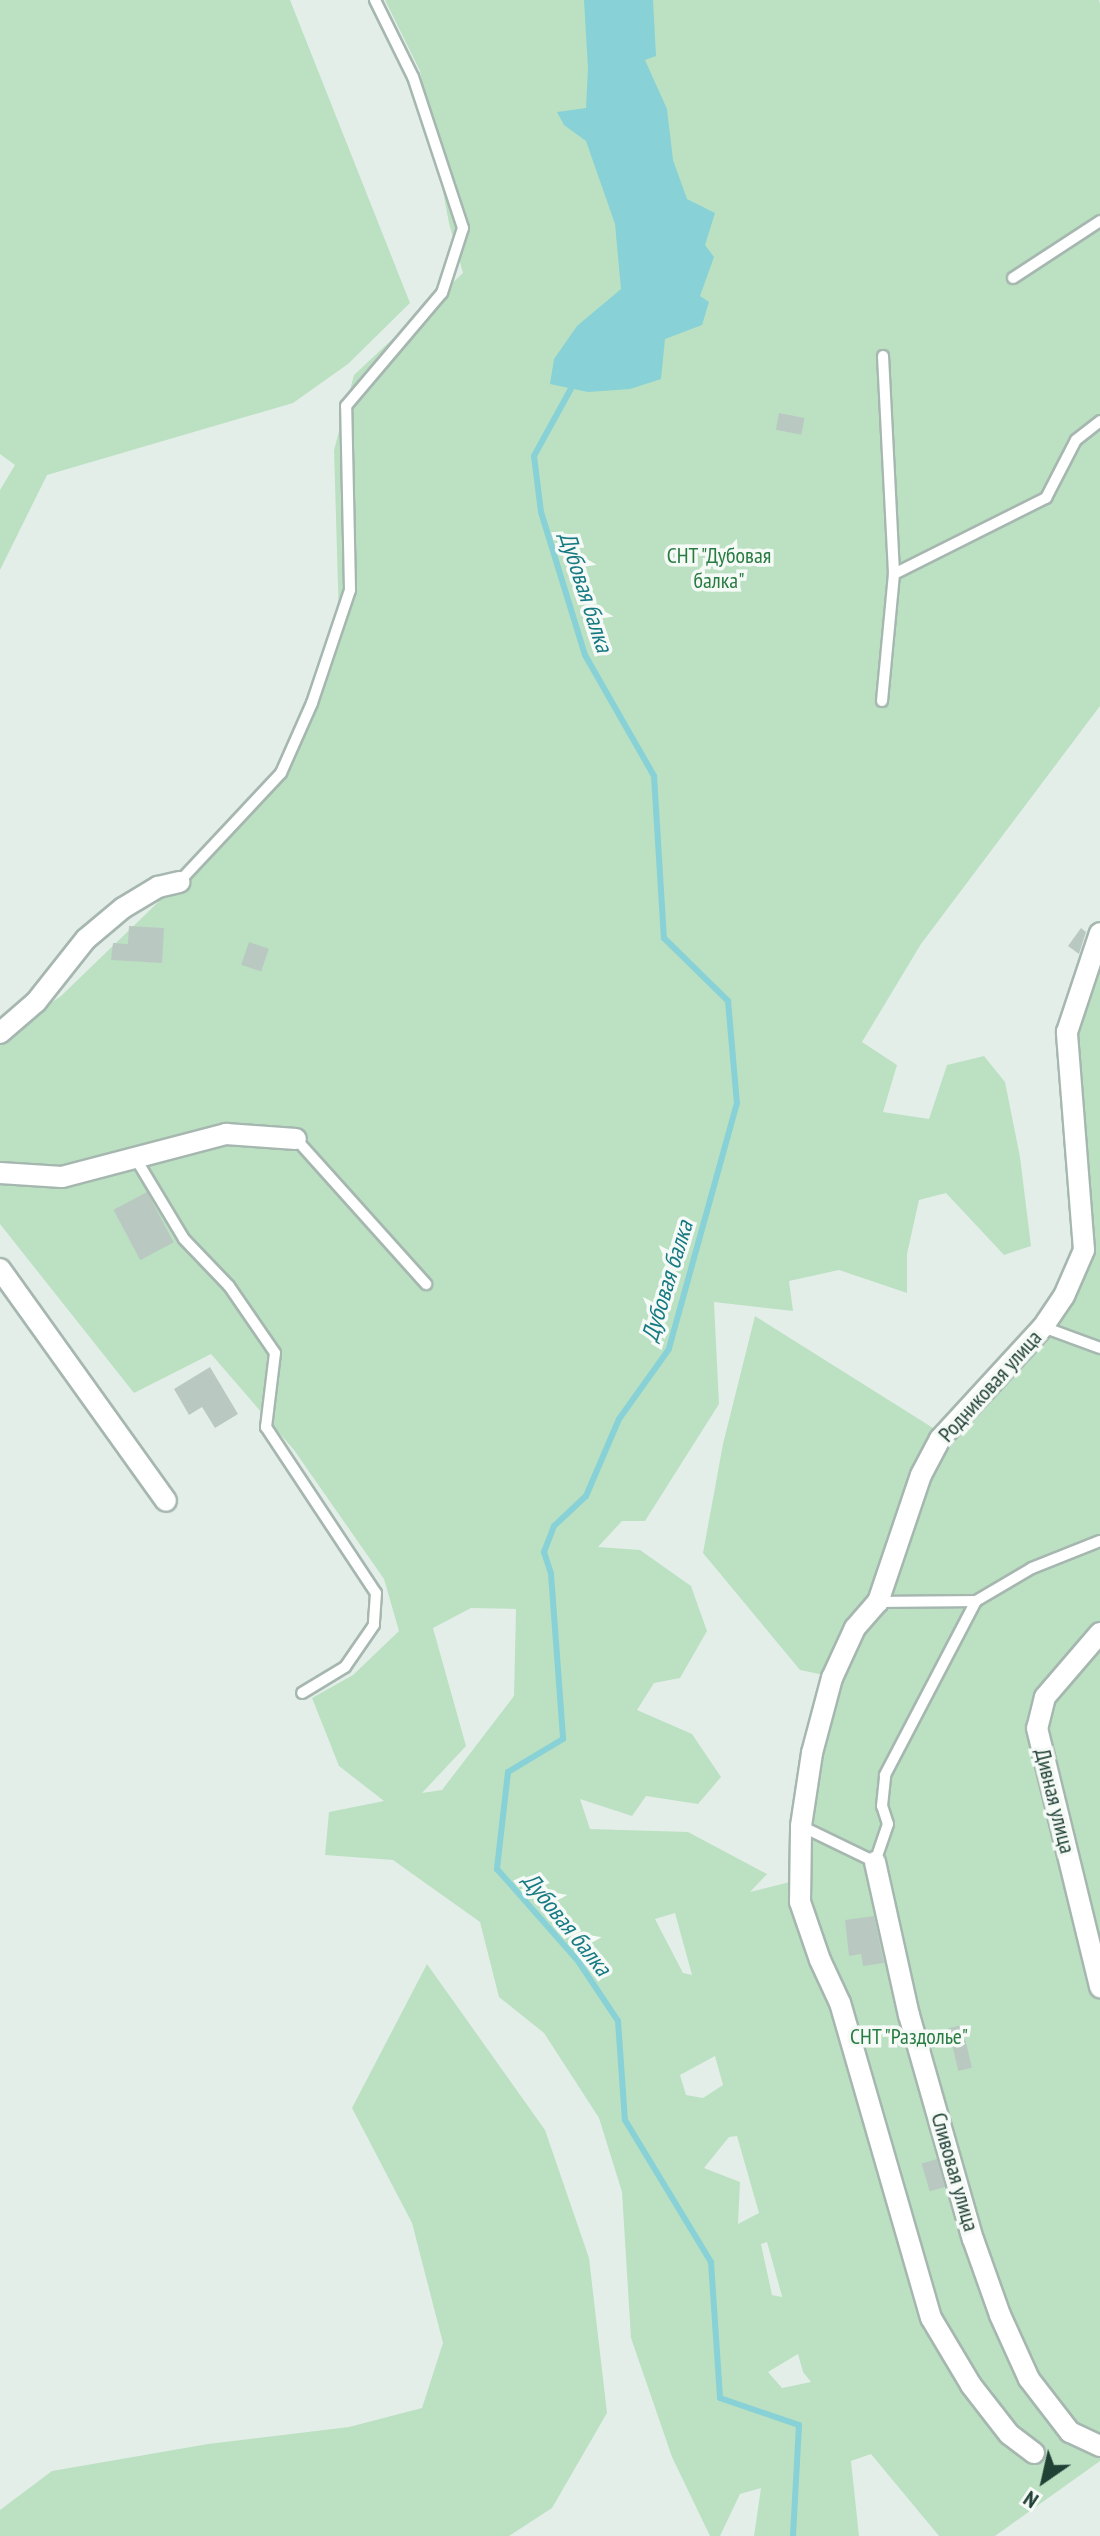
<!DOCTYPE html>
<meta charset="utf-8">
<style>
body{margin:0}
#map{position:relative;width:1100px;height:2536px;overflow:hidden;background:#e4eee9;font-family:"PT Sans Narrow",sans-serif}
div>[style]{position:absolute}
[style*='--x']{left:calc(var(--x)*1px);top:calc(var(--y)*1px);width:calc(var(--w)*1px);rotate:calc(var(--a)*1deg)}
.green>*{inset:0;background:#bbe1c2}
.water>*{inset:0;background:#88d1d7}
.stream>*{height:6px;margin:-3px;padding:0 3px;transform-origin:3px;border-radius:3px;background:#88d1d7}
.building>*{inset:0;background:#b9c9c1;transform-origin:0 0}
.roads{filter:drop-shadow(2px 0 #a6b7b0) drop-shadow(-2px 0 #a6b7b0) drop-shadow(0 2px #a6b7b0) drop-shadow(0 -2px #a6b7b0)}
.lane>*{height:10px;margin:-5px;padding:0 5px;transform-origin:5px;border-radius:5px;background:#fff}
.street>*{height:20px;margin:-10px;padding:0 10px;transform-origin:10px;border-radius:10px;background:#fff}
span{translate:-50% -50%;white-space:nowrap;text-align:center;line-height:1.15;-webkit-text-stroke:7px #f5faf7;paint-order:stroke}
.park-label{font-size:22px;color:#287c41}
.street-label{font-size:22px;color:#214136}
.water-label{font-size:24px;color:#177a82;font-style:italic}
.north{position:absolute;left:1004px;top:2440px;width:80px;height:80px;-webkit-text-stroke:6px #f5faf7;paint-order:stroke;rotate:214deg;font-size:22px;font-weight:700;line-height:32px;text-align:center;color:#214136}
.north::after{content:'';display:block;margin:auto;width:28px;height:36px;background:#214136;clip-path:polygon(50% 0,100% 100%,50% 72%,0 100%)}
</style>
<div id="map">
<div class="green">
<i style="clip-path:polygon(0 0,290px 0,410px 303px,348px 364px,293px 403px,47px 475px,0 570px,0 490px,15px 465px,0 454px)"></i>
<i style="clip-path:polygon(evenodd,385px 0,1099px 0,1100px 4px,1100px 706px,921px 944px,862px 1042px,897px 1065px,883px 1112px,929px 1119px,947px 1065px,984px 1056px,1005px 1082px,1020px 1157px,1031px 1246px,1004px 1255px,946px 1193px,919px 1200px,907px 1254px,907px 1293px,839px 1270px,789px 1281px,793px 1311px,714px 1302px,719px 1404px,645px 1521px,622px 1521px,598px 1547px,640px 1550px,691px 1586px,707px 1631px,680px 1678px,654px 1683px,637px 1710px,692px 1734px,721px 1777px,698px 1804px,646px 1796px,632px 1816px,580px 1799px,590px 1829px,688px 1832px,767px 1874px,750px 1892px,790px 1882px,805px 1750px,824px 1675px,800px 1670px,703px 1553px,723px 1444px,755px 1316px,949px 1438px,1045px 1336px,1090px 1263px,1078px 1038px,1100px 967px,1100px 2461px,995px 2536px,939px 2536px,871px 2454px,851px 2461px,859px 2536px,754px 2536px,761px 2488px,740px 2494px,720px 2536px,710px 2536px,672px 2457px,631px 2338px,622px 2192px,599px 2118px,544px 2033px,499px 1997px,480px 1922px,393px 1860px,325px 1855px,329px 1812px,384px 1801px,339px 1766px,312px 1698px,353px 1675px,399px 1631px,384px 1579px,294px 1450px,211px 1354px,134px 1393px,0 1224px,0 1038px,61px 996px,179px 882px,294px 758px,339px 619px,334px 450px,354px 375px,463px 273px,449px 223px,420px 71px,385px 0,471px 1608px,516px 1609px,514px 1696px,442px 1790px,422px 1793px,466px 1746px,433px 1628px,471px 1608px,385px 0,675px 1913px,692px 1975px,683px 1973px,655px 1919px,675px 1913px,385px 0,715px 2056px,723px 2085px,703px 2098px,686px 2095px,680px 2075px,715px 2056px,385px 0,737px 2136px,759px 2213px,738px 2224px,740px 2182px,704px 2168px,729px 2137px,737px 2136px,385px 0,767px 2242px,782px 2296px,782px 2297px,772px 2295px,761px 2244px,767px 2242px,385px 0,798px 2354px,803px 2372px,811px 2382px,782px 2388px,768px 2372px,798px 2354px)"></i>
<i style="clip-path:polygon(427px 1964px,545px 2130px,589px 2258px,607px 2413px,552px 2508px,509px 2536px,0 2536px,0 2510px,52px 2471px,208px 2444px,349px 2427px,422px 2408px,443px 2343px,412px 2223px,352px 2108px)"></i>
</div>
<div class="water">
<i style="clip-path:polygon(584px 0,653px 0,656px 56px,645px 60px,667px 109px,673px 160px,687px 199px,715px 213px,705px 245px,714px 257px,700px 296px,709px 302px,702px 325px,665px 339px,661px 379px,630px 389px,588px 392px,550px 384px,554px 359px,577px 326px,621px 289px,615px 224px,586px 141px,564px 125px,557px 112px,586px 108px,588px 68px)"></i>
</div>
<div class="stream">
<i style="--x:573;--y:385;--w:81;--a:118.8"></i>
<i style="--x:534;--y:456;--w:56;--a:82.9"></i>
<i style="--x:541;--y:512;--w:150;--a:72.9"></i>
<i style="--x:585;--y:655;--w:139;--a:60.3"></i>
<i style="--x:654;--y:776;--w:162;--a:86.5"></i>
<i style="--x:664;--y:938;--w:90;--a:44.5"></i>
<i style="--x:728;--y:1001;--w:102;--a:85"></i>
<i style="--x:737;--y:1103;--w:255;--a:105.5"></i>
<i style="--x:669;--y:1349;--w:86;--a:125.5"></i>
<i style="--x:619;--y:1419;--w:84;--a:113.2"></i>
<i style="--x:586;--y:1496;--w:44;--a:136.8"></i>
<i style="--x:554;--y:1526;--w:28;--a:111"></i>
<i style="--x:544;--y:1552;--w:23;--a:72"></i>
<i style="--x:551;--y:1574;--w:165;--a:85.8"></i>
<i style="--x:563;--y:1739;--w:64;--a:149"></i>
<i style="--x:508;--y:1772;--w:98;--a:96.5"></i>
<i style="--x:497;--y:1869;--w:123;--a:48.6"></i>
<i style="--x:578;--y:1961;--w:72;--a:56.3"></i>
<i style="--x:618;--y:2021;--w:99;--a:86"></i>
<i style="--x:625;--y:2120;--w:166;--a:58.8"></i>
<i style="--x:711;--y:2262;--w:136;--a:86.2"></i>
<i style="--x:720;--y:2398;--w:83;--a:18.9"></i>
<i style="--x:799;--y:2425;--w:111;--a:93.1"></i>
</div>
<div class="building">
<i style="left:779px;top:413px;width:26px;height:17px;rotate:11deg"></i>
<i style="clip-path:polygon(129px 926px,164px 928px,162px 963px,111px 960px,113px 943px,128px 944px)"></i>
<i style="clip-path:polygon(1081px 928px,1086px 932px,1079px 954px,1068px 946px)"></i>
<i style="left:249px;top:942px;width:21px;height:24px;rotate:19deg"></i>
<i style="left:147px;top:1192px;width:57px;height:38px;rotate:62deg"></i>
<i style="clip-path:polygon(210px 1367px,238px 1414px,215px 1428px,202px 1407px,189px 1415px,174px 1389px)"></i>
<i style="clip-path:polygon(874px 1916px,884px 1963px,863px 1966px,861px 1954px,849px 1956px,845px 1920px)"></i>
<i style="left:962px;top:2025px;width:44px;height:14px;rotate:77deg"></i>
<i style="left:937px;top:2159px;width:29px;height:16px;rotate:74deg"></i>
</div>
<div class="roads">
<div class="lane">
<i style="--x:1013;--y:278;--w:104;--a:-33.2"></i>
<i style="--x:883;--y:356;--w:218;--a:87.1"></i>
<i style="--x:894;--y:574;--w:170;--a:-26.6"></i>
<i style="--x:1046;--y:498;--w:65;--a:-62.7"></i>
<i style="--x:1076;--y:440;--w:31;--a:-38"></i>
<i style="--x:882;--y:701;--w:128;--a:-84.6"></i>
<i style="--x:179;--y:882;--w:149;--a:-46.9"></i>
<i style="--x:281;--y:773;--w:77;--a:-66.1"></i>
<i style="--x:312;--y:703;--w:119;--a:-71.4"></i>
<i style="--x:350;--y:590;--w:184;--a:-91.2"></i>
<i style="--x:346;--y:406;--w:148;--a:-49.7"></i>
<i style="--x:442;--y:293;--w:68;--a:-72.1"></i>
<i style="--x:463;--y:228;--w:159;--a:-108.3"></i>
<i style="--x:413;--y:77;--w:86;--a:-116.3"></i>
<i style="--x:296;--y:1139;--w:195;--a:48.1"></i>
<i style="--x:136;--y:1159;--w:93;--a:59"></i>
<i style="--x:184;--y:1239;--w:65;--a:46.2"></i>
<i style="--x:229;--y:1286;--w:81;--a:55.5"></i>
<i style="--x:275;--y:1353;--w:75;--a:96.9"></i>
<i style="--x:266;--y:1427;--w:199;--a:56.5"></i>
<i style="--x:376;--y:1593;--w:32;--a:94"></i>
<i style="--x:374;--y:1625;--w:51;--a:124.6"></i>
<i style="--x:345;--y:1667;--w:50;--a:148.8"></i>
<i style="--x:1043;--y:1327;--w:61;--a:20.2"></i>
<i style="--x:878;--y:1602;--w:98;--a:-0.6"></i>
<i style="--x:801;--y:1826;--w:82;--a:25.9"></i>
<i style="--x:875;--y:1862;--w:40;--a:-71.1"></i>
<i style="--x:888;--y:1824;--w:19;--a:-108"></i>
<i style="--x:882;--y:1806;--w:31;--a:-84"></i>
<i style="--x:885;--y:1775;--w:196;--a:-62.4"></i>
<i style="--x:976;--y:1601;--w:65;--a:-30.5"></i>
<i style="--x:1032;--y:1568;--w:73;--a:-21.7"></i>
</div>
<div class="street">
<i style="--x:0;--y:1033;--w:48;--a:-40.7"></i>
<i style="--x:36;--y:1002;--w:80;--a:-51.6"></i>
<i style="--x:86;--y:939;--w:48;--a:-40"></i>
<i style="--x:123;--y:908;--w:41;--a:-31"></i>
<i style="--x:158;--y:887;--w:22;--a:-13"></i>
<i style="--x:0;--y:1173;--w:62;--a:3.7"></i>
<i style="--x:62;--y:1177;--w:170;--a:-14.7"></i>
<i style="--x:226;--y:1134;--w:70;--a:4.1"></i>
<i style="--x:0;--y:1269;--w:285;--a:54.4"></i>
<i style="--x:1100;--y:1633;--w:84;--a:130.7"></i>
<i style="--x:1045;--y:1697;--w:32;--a:104"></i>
<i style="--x:1037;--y:1728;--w:267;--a:76.3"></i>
<i style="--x:875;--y:1862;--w:157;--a:77.5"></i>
<i style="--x:909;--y:2015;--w:233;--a:74.1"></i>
<i style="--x:973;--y:2239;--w:81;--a:70.4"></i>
<i style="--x:1000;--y:2315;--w:70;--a:65.6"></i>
<i style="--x:1029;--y:2379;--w:67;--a:52.3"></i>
<i style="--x:1070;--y:2432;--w:33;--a:25"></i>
<i style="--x:1034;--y:2453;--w:31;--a:-143"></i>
<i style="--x:1009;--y:2434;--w:62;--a:-127.8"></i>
<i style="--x:971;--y:2385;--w:78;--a:-120.8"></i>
<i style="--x:931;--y:2318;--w:328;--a:-106.1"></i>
<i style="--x:840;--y:2003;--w:47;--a:-114.9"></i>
<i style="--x:820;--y:1960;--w:61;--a:-109"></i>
<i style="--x:800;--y:1902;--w:76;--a:-89.2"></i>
<i style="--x:801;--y:1826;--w:74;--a:-81.4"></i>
<i style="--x:812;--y:1753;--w:78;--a:-75.1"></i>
<i style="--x:832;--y:1678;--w:55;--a:-65.3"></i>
<i style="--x:855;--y:1628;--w:35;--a:-49"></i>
<i style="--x:878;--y:1602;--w:134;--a:-71.3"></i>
<i style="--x:921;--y:1475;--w:41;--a:-62.2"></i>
<i style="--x:940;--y:1439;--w:152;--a:-47.4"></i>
<i style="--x:1043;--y:1327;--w:37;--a:-56"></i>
<i style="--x:1064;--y:1296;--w:50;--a:-66.5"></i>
<i style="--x:1084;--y:1250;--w:219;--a:-94.5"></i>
<i style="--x:1067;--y:1032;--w:104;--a:-71.6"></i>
</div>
</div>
<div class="park-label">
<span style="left:719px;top:568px">СНТ "Дубовая<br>балка"</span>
<span style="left:909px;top:2037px">СНТ "Раздолье"</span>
</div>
<div class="street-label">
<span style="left:990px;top:1386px;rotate:-48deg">Родниковая улица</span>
<span style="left:1055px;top:1801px;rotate:76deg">Дивная улица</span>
<span style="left:955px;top:2172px;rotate:74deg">Сливовая улица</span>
</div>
<div class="water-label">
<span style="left:586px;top:592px;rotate:72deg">Дубовая балка</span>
<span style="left:667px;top:1281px;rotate:-73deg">Дубовая балка</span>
<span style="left:567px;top:1924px;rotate:51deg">Дубовая балка</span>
</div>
<div class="north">N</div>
</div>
